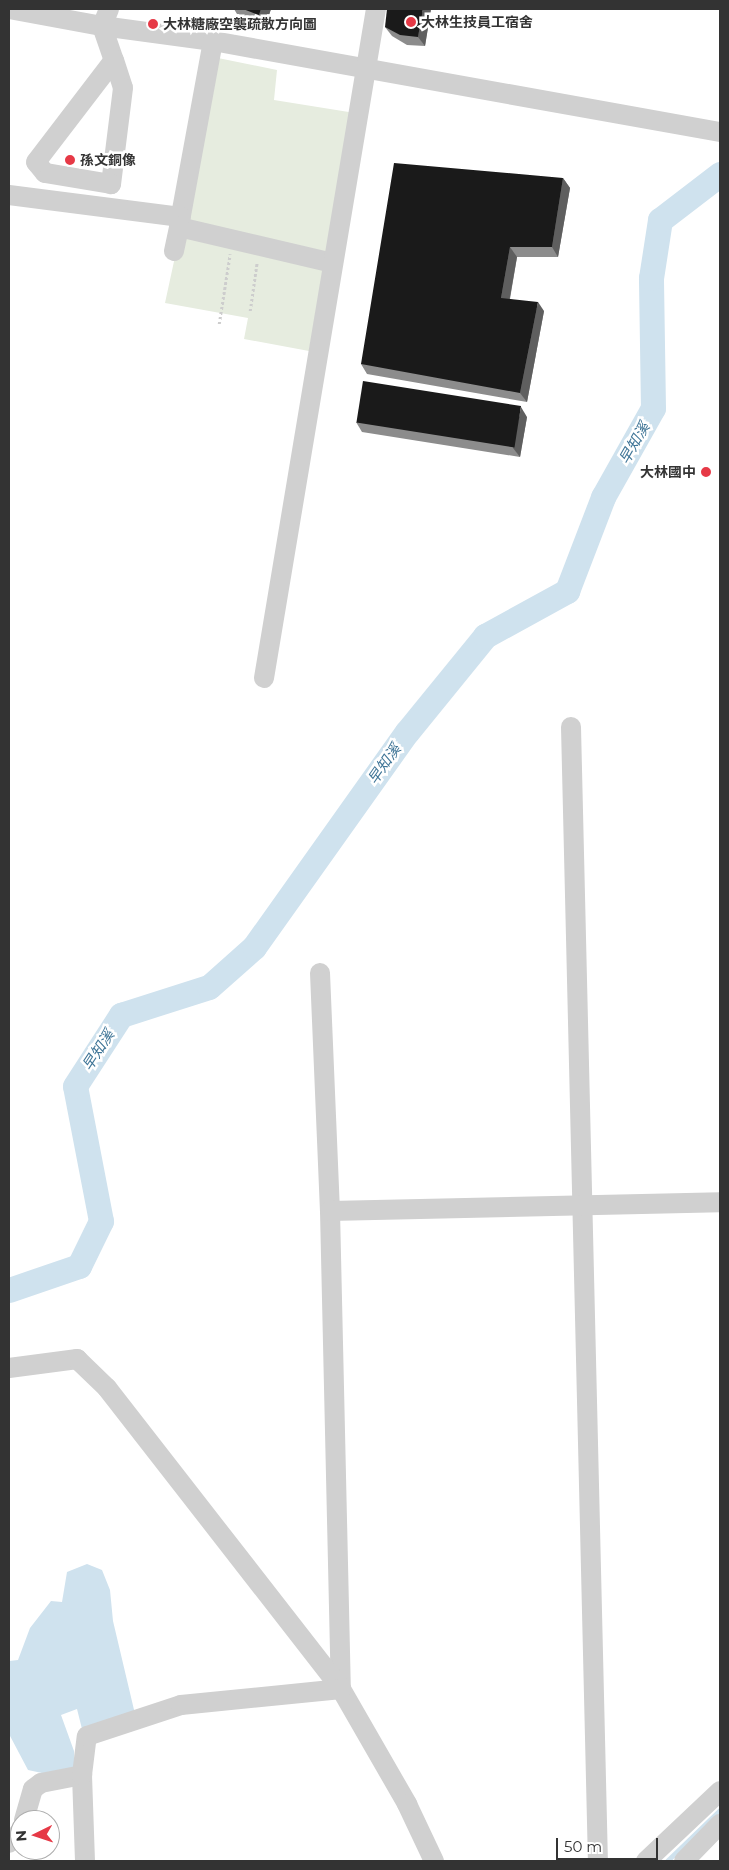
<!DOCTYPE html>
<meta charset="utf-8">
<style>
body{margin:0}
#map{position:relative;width:729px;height:1870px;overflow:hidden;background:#fff;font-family:Montserrat,"Noto Sans TC",sans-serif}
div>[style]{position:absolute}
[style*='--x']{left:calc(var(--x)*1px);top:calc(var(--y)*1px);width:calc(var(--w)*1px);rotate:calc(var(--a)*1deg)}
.green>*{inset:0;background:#e6ecdf}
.water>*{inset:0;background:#cfe2ee}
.stream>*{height:4.5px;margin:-2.25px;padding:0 2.25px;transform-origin:2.25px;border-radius:2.25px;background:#cfe2ee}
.river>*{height:25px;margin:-12.5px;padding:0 12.5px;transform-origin:12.5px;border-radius:12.5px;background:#cfe2ee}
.path>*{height:2.5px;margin-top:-1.25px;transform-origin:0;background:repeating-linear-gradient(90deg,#cdcdcd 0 2.5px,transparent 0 5px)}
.minor>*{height:20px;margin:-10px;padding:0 10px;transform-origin:10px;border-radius:10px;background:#d0d0d0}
.wall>*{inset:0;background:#8c8c8c}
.shaded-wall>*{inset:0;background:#5f5f5f}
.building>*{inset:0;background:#1a1a1a;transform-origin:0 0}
.dots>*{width:14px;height:14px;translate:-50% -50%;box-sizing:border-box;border:2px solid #fff;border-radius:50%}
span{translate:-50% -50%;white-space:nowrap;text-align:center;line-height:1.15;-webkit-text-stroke:5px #fff;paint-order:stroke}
.poi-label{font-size:14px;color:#333;font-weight:700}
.left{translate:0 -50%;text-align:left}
.right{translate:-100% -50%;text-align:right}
.water-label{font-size:15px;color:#3f7597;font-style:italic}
.frame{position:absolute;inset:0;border:10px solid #333;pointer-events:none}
.north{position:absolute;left:10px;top:1810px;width:50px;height:50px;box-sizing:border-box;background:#fff;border:1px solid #adadad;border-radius:50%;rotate:266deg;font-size:14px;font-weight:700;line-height:20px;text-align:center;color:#333}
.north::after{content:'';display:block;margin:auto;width:18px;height:22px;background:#e63946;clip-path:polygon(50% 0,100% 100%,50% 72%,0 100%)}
.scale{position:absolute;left:556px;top:1838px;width:102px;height:22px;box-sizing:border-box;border:2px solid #333;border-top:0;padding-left:6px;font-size:15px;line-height:18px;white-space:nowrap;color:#333;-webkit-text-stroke:4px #fff;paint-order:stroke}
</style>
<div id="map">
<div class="green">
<i style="clip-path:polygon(218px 58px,277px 70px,274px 100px,355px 113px,309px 351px,244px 339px,248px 318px,165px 303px)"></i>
</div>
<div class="water">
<i style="clip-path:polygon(87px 1564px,102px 1570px,110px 1590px,113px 1621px,135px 1714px,82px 1729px,77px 1709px,61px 1715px,74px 1751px,75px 1772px,42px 1773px,28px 1770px,9px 1734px,9px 1661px,18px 1660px,30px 1628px,51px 1601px,62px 1602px,67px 1572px)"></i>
</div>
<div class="stream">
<i style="--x:667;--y:1861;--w:74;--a:-43.9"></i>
</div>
<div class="river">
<i style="--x:9;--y:1290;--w:74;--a:-18.9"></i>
<i style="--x:79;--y:1266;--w:50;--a:-63.9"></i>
<i style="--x:101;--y:1221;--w:137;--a:-100.9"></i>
<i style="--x:75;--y:1086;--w:85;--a:-57.1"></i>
<i style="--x:121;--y:1015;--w:92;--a:-17.7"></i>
<i style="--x:209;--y:987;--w:60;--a:-41.6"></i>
<i style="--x:254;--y:947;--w:264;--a:-54.6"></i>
<i style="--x:407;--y:732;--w:124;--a:-50.9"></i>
<i style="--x:485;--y:636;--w:94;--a:-28.8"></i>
<i style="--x:567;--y:591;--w:101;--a:-69"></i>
<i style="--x:603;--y:497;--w:102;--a:-60.7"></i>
<i style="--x:653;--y:408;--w:130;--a:-90.9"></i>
<i style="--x:651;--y:278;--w:59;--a:-81.2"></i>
<i style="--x:660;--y:220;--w:76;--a:-37.5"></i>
</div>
<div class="path">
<i style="--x:250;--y:311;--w:49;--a:-81.9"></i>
<i style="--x:219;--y:324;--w:71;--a:-81.1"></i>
</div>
<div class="minor">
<i style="--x:9;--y:9;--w:95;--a:10.4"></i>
<i style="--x:102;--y:26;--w:112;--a:7.7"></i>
<i style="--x:213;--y:41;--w:515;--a:10.18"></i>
<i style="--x:109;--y:9;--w:18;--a:112"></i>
<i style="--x:102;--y:26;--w:36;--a:71"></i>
<i style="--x:114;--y:60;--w:29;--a:72"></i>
<i style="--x:123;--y:88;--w:97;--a:97.1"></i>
<i style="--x:111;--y:184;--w:67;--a:-170.5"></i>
<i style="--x:45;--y:173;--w:14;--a:-129"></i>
<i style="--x:36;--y:162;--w:128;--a:-52.6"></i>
<i style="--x:213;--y:41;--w:189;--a:100.4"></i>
<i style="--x:179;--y:227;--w:158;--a:13.2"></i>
<i style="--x:9;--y:195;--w:173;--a:7.3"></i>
<i style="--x:174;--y:251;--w:25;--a:-78"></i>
<i style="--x:264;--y:678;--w:678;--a:-80.5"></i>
<i style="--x:571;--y:727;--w:1134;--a:88.64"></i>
<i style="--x:320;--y:973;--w:238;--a:87.6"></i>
<i style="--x:330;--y:1211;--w:478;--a:88.7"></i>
<i style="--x:341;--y:1689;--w:133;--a:60.1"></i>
<i style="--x:407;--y:1804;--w:63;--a:64.7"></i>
<i style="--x:330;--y:1211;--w:390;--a:-1.3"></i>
<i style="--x:9;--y:1368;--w:69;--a:-7.5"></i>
<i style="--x:77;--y:1359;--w:42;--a:44"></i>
<i style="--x:107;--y:1388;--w:381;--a:52.1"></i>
<i style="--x:24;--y:1820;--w:32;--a:-74"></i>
<i style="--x:33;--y:1789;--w:10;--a:-37"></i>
<i style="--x:41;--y:1783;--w:42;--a:-11"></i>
<i style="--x:9;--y:1843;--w:16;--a:-45"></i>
<i style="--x:85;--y:1861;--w:86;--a:-92"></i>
<i style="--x:82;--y:1775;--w:39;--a:-83"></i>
<i style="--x:87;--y:1736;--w:99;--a:-18.3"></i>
<i style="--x:181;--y:1705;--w:161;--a:-5.7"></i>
<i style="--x:646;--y:1861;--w:102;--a:-43.4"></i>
<i style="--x:684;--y:1861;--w:52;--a:-45.8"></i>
</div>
<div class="wall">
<i style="clip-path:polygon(234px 9px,271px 9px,266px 24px,237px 14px)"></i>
<i style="clip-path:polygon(431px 9px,425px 46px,407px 45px,392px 36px,385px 27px)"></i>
<i style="clip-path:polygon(563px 178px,570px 188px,558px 257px,517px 257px,510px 299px,544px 311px,527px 402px,367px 374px,361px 364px)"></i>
<i style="clip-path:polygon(527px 417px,520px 457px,362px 432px,356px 422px)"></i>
</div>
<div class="shaded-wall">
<i style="clip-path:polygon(261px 9px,271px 9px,266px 24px,259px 15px)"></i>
<i style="clip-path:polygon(423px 9px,431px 9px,425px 46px,418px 37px)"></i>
<i style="clip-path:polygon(563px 178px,570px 188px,558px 257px,552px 247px)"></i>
<i style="clip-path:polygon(510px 247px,517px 257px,508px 308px,501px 298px)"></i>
<i style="clip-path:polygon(538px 302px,544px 311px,527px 402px,520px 393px)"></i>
<i style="clip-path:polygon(521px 407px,527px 417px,520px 457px,513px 448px)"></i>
</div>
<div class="building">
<i style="clip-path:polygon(243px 9px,261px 9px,259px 15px)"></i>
<i style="clip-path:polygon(387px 9px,423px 9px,418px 37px,400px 35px,385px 27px)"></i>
<i style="clip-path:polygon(394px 163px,563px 178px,552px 247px,510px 247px,501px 298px,538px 302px,520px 393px,361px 364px)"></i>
<i style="left:363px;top:381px;width:160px;height:42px;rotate:9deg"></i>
</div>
<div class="dots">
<i style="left:411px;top:22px;background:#e63946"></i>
<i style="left:153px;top:24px;background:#e63946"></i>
<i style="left:70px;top:160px;background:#e63946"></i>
<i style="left:706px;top:472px;background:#e63946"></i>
</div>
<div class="poi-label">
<span class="left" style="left:421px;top:22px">大林生技員工宿舍</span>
<span class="left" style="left:163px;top:24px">大林糖廠空襲疏散方向圖</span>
<span class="left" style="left:80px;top:160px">孫文銅像</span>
<span class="right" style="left:696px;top:472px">大林國中</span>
</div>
<div class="water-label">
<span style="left:634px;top:443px;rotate:-60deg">早知溪</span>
<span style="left:384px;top:764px;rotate:-55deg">早知溪</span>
<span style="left:98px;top:1050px;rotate:-57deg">早知溪</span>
</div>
<div class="frame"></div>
<div class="north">N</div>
<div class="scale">50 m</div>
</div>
